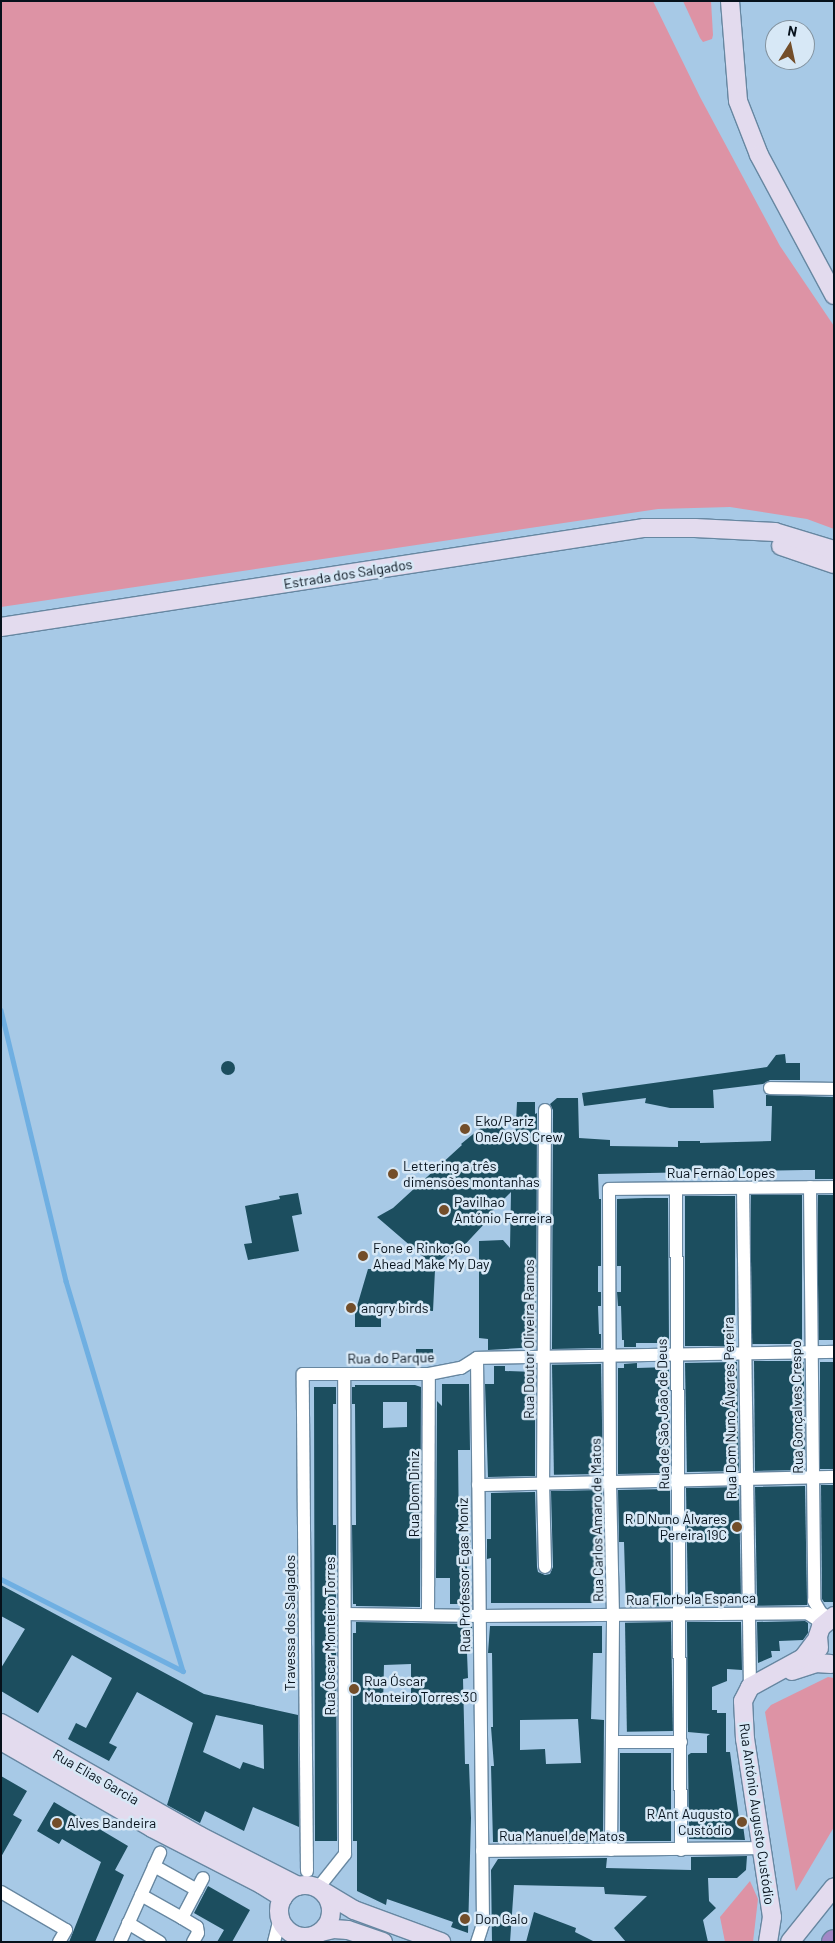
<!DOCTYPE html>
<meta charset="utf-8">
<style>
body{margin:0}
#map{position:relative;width:835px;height:1943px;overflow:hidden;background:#a7c9e6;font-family:Barlow,sans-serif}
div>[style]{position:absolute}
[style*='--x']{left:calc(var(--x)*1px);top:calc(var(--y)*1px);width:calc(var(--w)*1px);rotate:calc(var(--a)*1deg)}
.green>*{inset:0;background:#dd93a5}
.stream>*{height:4.5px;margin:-2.25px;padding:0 2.25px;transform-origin:2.25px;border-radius:2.25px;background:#6fafe2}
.building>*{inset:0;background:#1c4e5f;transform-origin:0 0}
.round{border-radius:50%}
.roads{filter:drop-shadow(1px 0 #6787a1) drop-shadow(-1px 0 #6787a1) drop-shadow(0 1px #6787a1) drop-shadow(0 -1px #6787a1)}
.street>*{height:12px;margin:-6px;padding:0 6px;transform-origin:6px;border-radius:6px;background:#fff}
.secondary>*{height:18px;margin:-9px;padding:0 9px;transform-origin:9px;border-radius:9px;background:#e3dbee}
.secondary>.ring{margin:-9px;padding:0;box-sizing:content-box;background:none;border:18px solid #e3dbee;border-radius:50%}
.highway>*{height:22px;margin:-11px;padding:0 11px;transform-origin:11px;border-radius:11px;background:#a288c6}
.dots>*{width:14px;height:14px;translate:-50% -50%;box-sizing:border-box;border:2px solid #d7e8f6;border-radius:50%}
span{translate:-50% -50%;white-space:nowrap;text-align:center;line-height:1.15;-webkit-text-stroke:5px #d7e8f6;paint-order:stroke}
.street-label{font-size:14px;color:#06111b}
.poi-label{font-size:14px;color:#06111b}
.left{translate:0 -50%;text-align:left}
.right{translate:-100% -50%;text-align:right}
.frame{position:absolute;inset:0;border:2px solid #06111b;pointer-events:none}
.north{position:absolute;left:765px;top:20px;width:50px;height:50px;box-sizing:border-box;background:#d7e8f6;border:1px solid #83929e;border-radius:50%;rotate:10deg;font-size:14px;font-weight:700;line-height:20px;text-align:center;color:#06111b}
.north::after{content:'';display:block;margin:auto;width:18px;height:22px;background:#734e2a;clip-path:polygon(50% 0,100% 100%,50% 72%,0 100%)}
</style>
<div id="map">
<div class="green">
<i style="clip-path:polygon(1px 1px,653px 1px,700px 97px,780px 246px,834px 326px,834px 529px,807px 519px,730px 507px,658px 509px,1px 607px)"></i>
<i style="clip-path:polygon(683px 1px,711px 1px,713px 35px,712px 39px,703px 42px,700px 38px)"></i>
<i style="clip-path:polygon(828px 1677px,834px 1678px,834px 1827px,796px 1891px,765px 1712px,771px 1705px)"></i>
<i style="clip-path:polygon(750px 1881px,758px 1899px,753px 1942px,725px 1942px,720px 1917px)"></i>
</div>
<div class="stream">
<i style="--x:1;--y:1010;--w:279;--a:76.5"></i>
<i style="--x:66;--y:1281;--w:407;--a:73.3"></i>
<i style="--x:1;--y:1579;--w:204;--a:26.8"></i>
</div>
<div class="building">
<i style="clip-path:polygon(785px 1054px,786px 1063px,800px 1063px,800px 1080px,770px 1080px,763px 1084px,713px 1090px,714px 1108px,670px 1108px,645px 1103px,646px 1098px,584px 1106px,582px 1093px,767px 1067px,776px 1055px)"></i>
<i class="round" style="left:221px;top:1061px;width:14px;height:14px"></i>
<i style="clip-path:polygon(766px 1095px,834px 1097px,834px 1179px,815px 1179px,815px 1170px,805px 1170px,598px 1174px,599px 1199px,601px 1199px,601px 1266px,598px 1266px,598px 1292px,601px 1292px,601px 1306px,598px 1306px,599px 1334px,601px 1334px,601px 1348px,552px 1349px,553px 1110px,550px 1104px,557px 1098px,578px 1098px,579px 1138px,610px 1140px,610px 1146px,678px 1147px,678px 1141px,700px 1141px,700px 1143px,771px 1141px,772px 1106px,766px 1106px)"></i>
<i style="clip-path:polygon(517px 1102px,535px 1102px,535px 1114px,537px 1113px,536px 1347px,488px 1350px,488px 1339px,479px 1338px,479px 1241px,503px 1240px,510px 1248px,511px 1192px,484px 1219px,486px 1222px,458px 1252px,453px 1249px,434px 1266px,377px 1217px,393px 1208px,462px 1145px,461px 1144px,494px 1117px,515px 1142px)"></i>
<i style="clip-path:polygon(298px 1193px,302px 1214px,292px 1216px,299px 1251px,248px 1260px,244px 1244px,252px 1243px,245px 1206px,280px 1199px,279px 1196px)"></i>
<i style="left:802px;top:1195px;width:149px;height:51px;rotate:90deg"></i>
<i style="left:818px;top:1195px;width:16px;height:145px"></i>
<i style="left:685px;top:1196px;width:50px;height:150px"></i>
<i style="clip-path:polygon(645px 1198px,668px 1198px,669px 1343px,636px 1343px,636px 1347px,624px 1347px,624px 1340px,622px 1340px,621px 1306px,618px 1306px,617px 1292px,621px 1292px,621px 1266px,617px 1266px,617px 1199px)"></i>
<i style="clip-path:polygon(368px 1269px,435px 1270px,433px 1311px,381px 1311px,381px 1327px,355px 1327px,355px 1313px)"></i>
<i style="left:416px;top:1349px;width:17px;height:13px"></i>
<i style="clip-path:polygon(754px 1361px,802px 1361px,804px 1363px,805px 1470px,755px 1471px)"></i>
<i style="left:737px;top:1362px;width:109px;height:52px;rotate:89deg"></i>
<i style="left:834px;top:1362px;width:107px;height:14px;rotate:90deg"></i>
<i style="clip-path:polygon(637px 1363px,637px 1368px,669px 1367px,670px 1473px,618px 1474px,618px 1368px,624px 1368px,624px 1364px)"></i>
<i style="left:601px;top:1364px;width:110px;height:49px;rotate:89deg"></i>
<i style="clip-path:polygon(494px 1366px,505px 1366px,505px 1371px,535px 1372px,535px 1476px,488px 1477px,485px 1384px,494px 1384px)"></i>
<i style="clip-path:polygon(442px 1384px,469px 1384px,470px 1450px,458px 1450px,459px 1539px,471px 1539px,471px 1560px,467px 1560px,467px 1604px,450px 1604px,450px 1578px,436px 1578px,437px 1401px,442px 1406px)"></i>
<i style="clip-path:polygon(evenodd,355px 1385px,415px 1385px,421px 1387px,420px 1607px,356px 1606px,356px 1604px,353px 1604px,352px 1525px,356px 1525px,355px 1404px,352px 1404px,352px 1387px,355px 1387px,355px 1385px,383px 1402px,407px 1402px,407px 1427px,383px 1428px,383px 1402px)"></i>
<i style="clip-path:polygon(314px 1387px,336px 1387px,336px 1404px,333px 1404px,333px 1525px,336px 1525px,336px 1604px,332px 1604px,332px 1634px,336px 1634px,337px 1841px,315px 1841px)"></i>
<i style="clip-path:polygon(821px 1485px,834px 1485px,834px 1602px,824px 1602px,822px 1599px)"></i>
<i style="left:805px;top:1486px;width:119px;height:50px;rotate:89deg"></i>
<i style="left:739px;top:1487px;width:118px;height:53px;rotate:89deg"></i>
<i style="clip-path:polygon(670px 1489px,671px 1606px,626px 1607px,624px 1542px,619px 1542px,618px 1490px)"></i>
<i style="clip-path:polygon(602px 1490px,601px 1603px,491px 1603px,491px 1558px,487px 1559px,487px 1539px,491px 1539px,491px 1493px,535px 1492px,537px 1567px,538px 1572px,545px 1575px,550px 1574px,553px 1567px,551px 1491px)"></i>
<i style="clip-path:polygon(evenodd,1px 1585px,204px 1694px,298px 1715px,299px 1827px,253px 1807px,244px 1831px,205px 1811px,200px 1823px,167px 1805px,193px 1723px,137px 1692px,109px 1743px,117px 1747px,109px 1761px,68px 1739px,76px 1723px,86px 1728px,112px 1678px,72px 1655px,38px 1713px,1px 1691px,1px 1668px,25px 1629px,1px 1616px,1px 1585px,216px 1715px,263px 1725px,264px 1769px,243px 1762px,240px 1769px,203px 1752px,216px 1715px)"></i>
<i style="clip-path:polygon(805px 1621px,808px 1623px,808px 1633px,803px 1640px,779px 1641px,780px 1651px,771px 1651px,772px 1657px,758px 1663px,757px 1622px)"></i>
<i style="clip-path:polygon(evenodd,356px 1622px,467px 1624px,472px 1626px,472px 1653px,467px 1653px,468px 1678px,463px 1679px,465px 1764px,469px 1764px,471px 1818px,468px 1933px,451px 1927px,453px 1922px,387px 1899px,386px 1905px,357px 1891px,357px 1841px,353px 1841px,353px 1633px,356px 1633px,356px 1622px,411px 1664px,411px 1705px,383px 1705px,384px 1665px,411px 1664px)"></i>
<i style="left:671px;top:1622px;width:109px;height:46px;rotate:89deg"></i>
<i style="clip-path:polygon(687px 1622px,741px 1622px,742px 1670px,727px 1669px,727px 1681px,712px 1687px,712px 1710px,717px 1710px,717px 1713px,726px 1713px,726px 1752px,730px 1752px,740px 1825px,743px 1825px,745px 1840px,689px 1839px,688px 1755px,691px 1753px,707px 1753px,707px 1736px,710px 1734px,688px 1732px)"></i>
<i style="clip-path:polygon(evenodd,490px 1626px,602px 1626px,602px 1653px,593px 1653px,591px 1719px,604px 1720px,603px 1842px,493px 1842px,491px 1766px,494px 1766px,491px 1727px,493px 1727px,492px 1653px,488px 1653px,490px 1626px,578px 1719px,581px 1763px,546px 1764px,545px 1749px,520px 1750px,520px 1720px,578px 1719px)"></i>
<i style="left:620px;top:1753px;width:51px;height:88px"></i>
<i style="clip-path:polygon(1px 1776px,27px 1791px,13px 1815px,22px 1820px,1px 1857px)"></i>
<i style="clip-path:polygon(54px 1802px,128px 1846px,115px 1870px,124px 1875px,95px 1942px,69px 1942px,101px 1862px,62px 1839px,59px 1844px,37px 1831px)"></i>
<i style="clip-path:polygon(747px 1856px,746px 1870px,737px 1878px,708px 1878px,709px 1901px,716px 1908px,703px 1920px,708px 1942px,626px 1942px,614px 1928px,647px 1896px,605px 1894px,604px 1887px,514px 1885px,510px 1942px,492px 1942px,491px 1870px,498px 1859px,607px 1858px,606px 1868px,691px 1870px,691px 1857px)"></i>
<i style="clip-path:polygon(208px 1886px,250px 1910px,232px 1942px,217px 1942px,224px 1930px,194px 1913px)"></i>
<i style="clip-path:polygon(534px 1912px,576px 1928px,575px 1932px,595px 1942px,526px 1942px)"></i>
</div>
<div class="roads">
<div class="street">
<i style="--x:770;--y:1088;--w:64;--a:0.9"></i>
<i style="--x:545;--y:1110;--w:373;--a:90.3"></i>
<i style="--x:543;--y:1483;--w:84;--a:88.6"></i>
<i style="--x:810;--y:1187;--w:414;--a:89.4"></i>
<i style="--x:814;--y:1601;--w:14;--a:60"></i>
<i style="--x:821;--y:1613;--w:10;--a:29"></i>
<i style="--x:743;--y:1188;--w:499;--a:89.2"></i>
<i style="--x:676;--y:1189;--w:661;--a:89.57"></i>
<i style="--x:477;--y:1358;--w:566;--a:89.39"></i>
<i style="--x:483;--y:1924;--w:19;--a:108"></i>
<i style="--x:477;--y:1358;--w:357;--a:-1"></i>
<i style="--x:478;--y:1485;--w:356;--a:-1.3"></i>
<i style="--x:345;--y:1614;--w:135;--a:0.8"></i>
<i style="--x:480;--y:1616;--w:327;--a:-0.5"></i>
<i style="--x:807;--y:1613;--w:20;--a:33"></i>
<i style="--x:428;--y:1615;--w:241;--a:-89.8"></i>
<i style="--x:612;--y:1742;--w:69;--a:0"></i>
<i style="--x:611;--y:1850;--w:235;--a:-89.5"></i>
<i style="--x:613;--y:1615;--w:133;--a:-91.3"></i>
<i style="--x:610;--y:1482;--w:293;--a:-90.2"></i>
<i style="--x:609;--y:1189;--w:225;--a:-0.5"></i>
<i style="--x:482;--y:1851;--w:280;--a:-0.6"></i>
<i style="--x:154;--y:1866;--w:49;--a:29.2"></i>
<i style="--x:307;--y:1871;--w:497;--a:-90.5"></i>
<i style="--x:303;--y:1374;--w:126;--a:0"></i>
<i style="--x:429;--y:1374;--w:33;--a:-11"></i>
<i style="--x:461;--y:1368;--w:19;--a:-32"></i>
<i style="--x:318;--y:1888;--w:43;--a:-51.5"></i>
<i style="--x:345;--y:1854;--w:480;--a:-90.1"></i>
<i style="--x:1;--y:1892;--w:75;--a:30.3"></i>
<i style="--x:66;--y:1930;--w:14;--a:120"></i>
<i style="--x:141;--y:1895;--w:47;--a:29.3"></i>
<i style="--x:128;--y:1923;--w:37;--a:31"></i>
<i style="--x:120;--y:1942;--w:98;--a:-65.8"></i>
<i style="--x:193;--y:1942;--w:10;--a:-61"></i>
<i style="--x:198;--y:1933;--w:6;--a:-99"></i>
<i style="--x:197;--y:1927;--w:17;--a:-149"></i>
<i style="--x:182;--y:1918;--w:45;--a:-62.3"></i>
<i style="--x:274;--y:1942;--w:25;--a:-76"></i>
<i style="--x:295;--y:1942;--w:9;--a:-36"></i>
</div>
<div class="secondary">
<i style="--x:730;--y:1;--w:100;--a:85.4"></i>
<i style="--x:738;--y:101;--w:58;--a:68.7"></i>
<i style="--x:759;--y:155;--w:159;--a:61.8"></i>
<i style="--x:781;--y:546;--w:56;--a:18.8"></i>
<i style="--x:1;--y:627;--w:651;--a:-8.75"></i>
<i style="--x:644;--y:528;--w:51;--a:0"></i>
<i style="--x:695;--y:528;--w:80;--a:2.9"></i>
<i style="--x:775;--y:532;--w:62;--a:17"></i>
<i style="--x:819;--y:1648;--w:12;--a:-95"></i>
<i style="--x:818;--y:1636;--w:9;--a:-72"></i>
<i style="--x:821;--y:1627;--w:17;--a:-40"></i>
<i style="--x:792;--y:1671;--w:25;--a:-18"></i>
<i style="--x:816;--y:1663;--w:15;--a:4"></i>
<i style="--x:1;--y:1723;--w:229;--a:29.6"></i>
<i style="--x:200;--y:1836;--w:110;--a:27"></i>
<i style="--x:1;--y:1741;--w:174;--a:29.9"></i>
<i style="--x:152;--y:1828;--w:123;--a:27.2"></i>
<i style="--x:261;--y:1884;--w:26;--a:32"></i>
<i class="ring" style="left:279px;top:1885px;width:34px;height:34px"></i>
<i style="--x:324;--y:1892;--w:35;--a:31"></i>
<i style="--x:354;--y:1910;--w:93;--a:20.2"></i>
<i style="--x:321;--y:1932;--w:13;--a:-13"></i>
<i style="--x:334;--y:1929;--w:14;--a:4"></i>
<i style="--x:348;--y:1930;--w:37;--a:19"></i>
<i style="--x:768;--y:1942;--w:25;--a:-81"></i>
<i style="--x:772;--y:1917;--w:180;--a:-98.6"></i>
<i style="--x:745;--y:1739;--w:38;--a:-93"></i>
<i style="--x:743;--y:1701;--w:16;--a:-63"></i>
<i style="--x:750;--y:1687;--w:60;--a:-28.7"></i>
<i style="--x:803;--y:1658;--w:25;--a:-53"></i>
<i style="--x:790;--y:1942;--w:70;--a:-51.3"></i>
</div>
<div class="highway">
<i style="--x:833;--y:1942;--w:1;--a:-45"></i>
</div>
</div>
<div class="dots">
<i style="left:465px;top:1129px;background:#734e2a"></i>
<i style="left:393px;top:1174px;background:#734e2a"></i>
<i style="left:444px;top:1210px;background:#734e2a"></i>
<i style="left:363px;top:1256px;background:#734e2a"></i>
<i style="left:351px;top:1308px;background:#734e2a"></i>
<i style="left:737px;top:1527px;background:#734e2a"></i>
<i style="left:354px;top:1689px;background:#734e2a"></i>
<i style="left:742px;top:1822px;background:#734e2a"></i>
<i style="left:57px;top:1823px;background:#734e2a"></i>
<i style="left:465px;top:1919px;background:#734e2a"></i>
</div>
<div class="street-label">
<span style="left:348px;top:574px;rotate:-9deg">Estrada dos Salgados</span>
<span style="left:721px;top:1173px">Rua Fernão Lopes</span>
<span style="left:529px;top:1339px;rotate:-90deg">Rua Doutor Oliveira Ramos</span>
<span style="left:391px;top:1358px;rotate:-1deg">Rua do Parque</span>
<span style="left:797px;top:1407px;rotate:-91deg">Rua Gonçalves Crespo</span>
<span style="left:730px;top:1408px;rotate:-91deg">Rua Dom Nuno Álvares Pereira</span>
<span style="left:663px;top:1414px;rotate:-91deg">Rua de São João de Deus</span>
<span style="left:414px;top:1494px;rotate:-90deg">Rua Dom Diniz</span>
<span style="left:597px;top:1520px;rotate:-91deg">Rua Carlos Amaro de Matos</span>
<span style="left:464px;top:1575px;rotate:-91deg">Rua Professor Egas Moniz</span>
<span style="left:691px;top:1599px;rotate:-1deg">Rua Florbela Espanca</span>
<span style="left:290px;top:1623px;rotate:-90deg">Travessa dos Salgados</span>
<span style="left:330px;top:1636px;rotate:-90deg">Rua Óscar Monteiro Torres</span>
<span style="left:96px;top:1777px;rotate:30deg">Rua Elias Garcia</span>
<span style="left:757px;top:1814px;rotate:82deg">Rua António Augusto Custódio</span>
<span style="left:562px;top:1836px">Rua Manuel de Matos</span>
</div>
<div class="poi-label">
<span class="left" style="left:475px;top:1129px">Eko/Pariz<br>One/GVS Crew</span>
<span class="left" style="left:403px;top:1174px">Lettering a três<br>dimensões montanhas</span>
<span class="left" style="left:454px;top:1210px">Pavilhao<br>António Ferreira</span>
<span class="left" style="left:373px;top:1256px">Fone e Rinko;Go<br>Ahead Make My Day</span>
<span class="left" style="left:361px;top:1308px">angry birds</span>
<span class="right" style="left:727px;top:1527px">R D Nuno Álvares<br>Pereira 19C</span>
<span class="left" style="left:364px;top:1689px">Rua Óscar<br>Monteiro Torres 30</span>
<span class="right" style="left:732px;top:1822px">R Ant Augusto<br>Custódio</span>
<span class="left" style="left:67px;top:1823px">Alves Bandeira</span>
<span class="left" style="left:475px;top:1919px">Don Galo</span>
</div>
<div class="frame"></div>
<div class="north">N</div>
</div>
